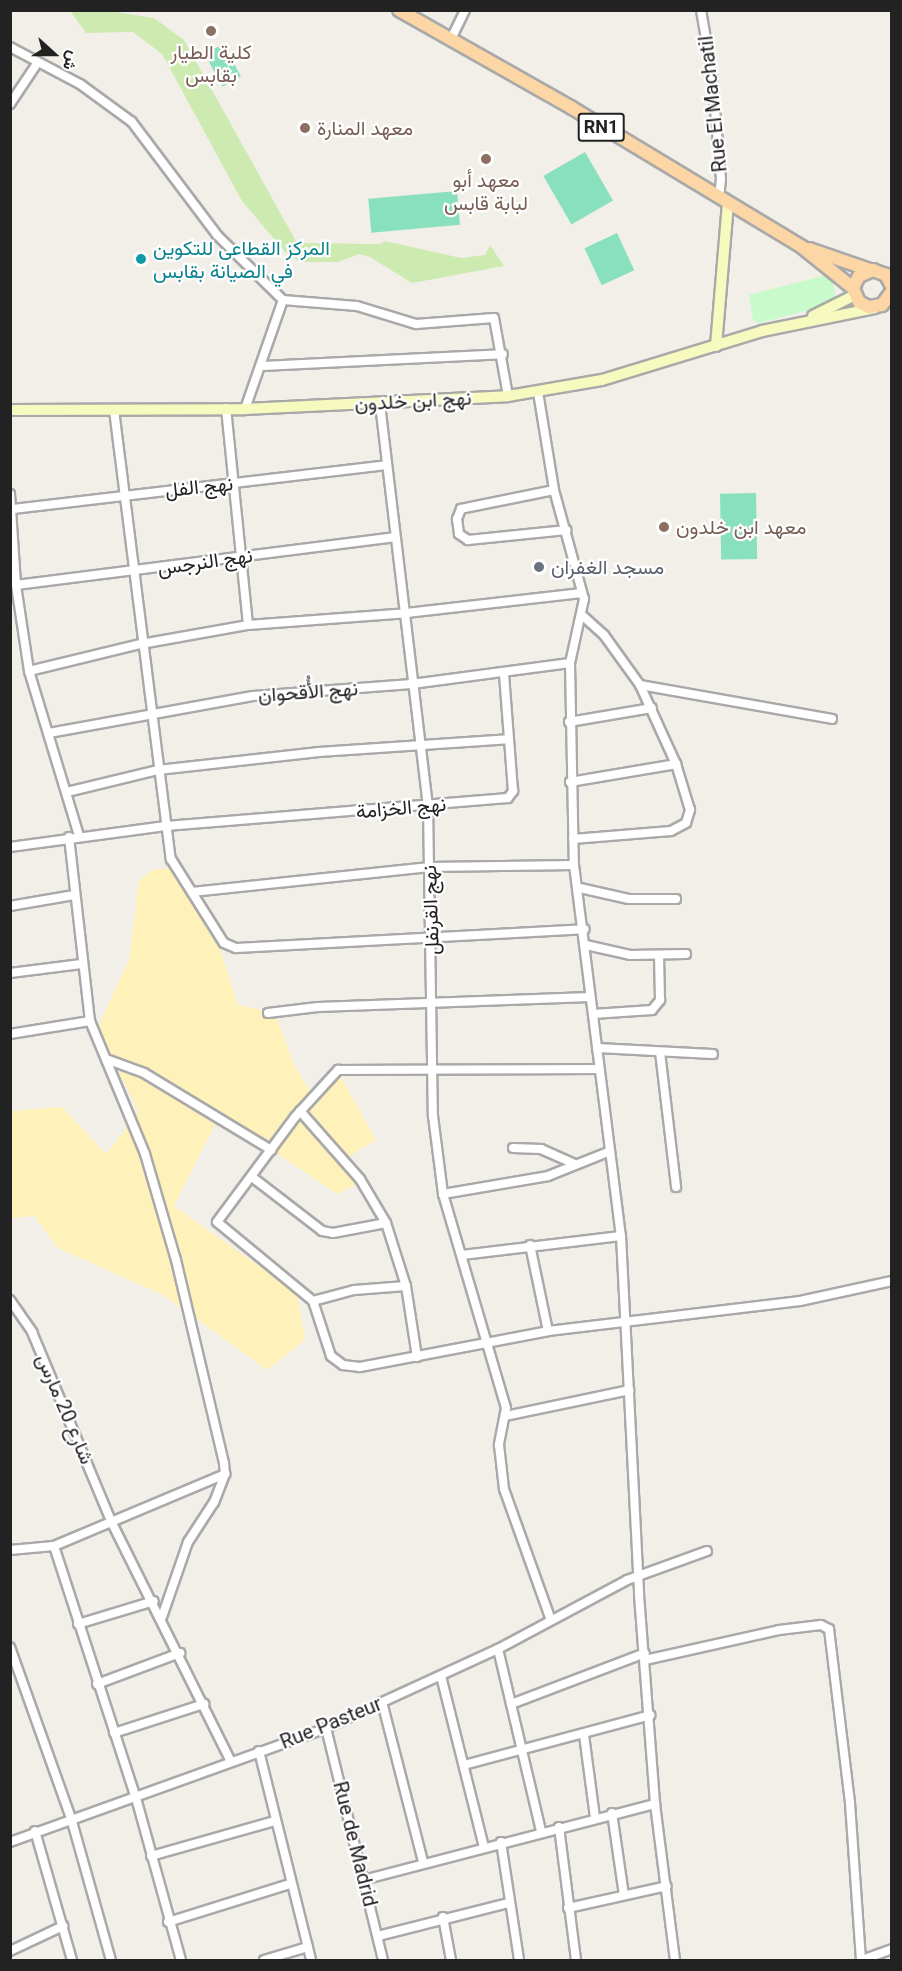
<!DOCTYPE html>
<meta charset="utf-8">
<style>
body{margin:0}
#map{position:relative;width:902px;height:1971px;overflow:hidden;background:#f2efe9;font-family:Roboto,Vazirmatn,sans-serif}
div>[style]{position:absolute}
[style*='--x']{left:calc(var(--x)*1px);top:calc(var(--y)*1px);width:calc(var(--w)*1px);rotate:calc(var(--a)*1deg)}
.grass>*{inset:0;background:#cdebb0}
.sand>*{inset:0;background:#fff1ba}
.park>*{inset:0;background:#c8facc}
.pitch>*{inset:0;background:#88e0be;transform-origin:0 0}
.roads{filter:drop-shadow(2px 0 #a9a9a9) drop-shadow(-2px 0 #a9a9a9) drop-shadow(0 2px #a9a9a9) drop-shadow(0 -2px #a9a9a9)}
.street>*{height:8px;margin:-4px;padding:0 4px;transform-origin:4px;border-radius:4px;background:#fff}
.secondary>*{height:10px;margin:-5px;padding:0 5px;transform-origin:5px;border-radius:5px;background:#f7fabf}
.primary>*{height:12px;margin:-6px;padding:0 6px;transform-origin:6px;border-radius:6px;background:#fcd6a4}
.dots>*{width:16px;height:16px;translate:-50% -50%;box-sizing:border-box;border:3px solid #fff;border-radius:50%}
span{translate:-50% -50%;white-space:nowrap;text-align:center;line-height:1.15;-webkit-text-stroke:4.5px #fff;paint-order:stroke}
.shield-label span{padding:2px 4px;background:#fff;border:2px solid;border-radius:4px;-webkit-text-stroke-width:0}
.shield-label{font-size:18px;color:#222;font-weight:700}
.education-label{font-size:20px;color:#785e54}
.left{translate:0 -50%;text-align:left}
.street-label{font-size:20px;color:#222}
.culture-label{font-size:20px;color:#0d838f}
.worship-label{font-size:20px;color:#5b616d}
.frame{position:absolute;inset:0;border:12px solid #222;pointer-events:none}
.north{position:absolute;left:24px;top:24px;width:60px;height:60px;-webkit-text-stroke:4px #fff;paint-order:stroke;rotate:111deg;font-size:16px;font-weight:700;line-height:24px;text-align:center;color:#222}
.north::after{content:'';display:block;margin:auto;width:21px;height:27px;background:#222;clip-path:polygon(50% 0,100% 100%,50% 72%,0 100%)}
</style>
<div id="map">
<div class="grass">
<i style="clip-path:polygon(70px 11px,110px 11px,154px 18px,184px 40px,297px 243px,380px 244px,385px 241px,461px 258px,485px 255px,490px 245px,504px 266px,412px 283px,370px 257px,359px 254px,338px 262px,300px 262px,286px 253px,242px 201px,162px 54px,133px 32px,86px 33px)"></i>
</div>
<div class="sand">
<i style="clip-path:polygon(174px 868px,189px 877px,204px 898px,238px 1005px,275px 1013px,294px 1064px,310px 1091px,335px 1066px,376px 1140px,343px 1160px,357px 1184px,337px 1194px,220px 1115px,174px 1206px,297px 1293px,305px 1340px,267px 1370px,163px 1295px,58px 1248px,34px 1216px,11px 1218px,11px 1111px,62px 1107px,106px 1154px,139px 1112px,97px 1029px,129px 959px,139px 881px,152px 870px)"></i>
</div>
<div class="park">
<i style="clip-path:polygon(826px 275px,832px 278px,836px 298px,833px 304px,759px 323px,753px 320px,749px 295px)"></i>
</div>
<div class="pitch">
<i style="left:223px;top:44px;width:37px;height:21px;rotate:61deg"></i>
<i style="left:585px;top:152px;width:56px;height:48px;rotate:60deg"></i>
<i style="left:457px;top:191px;width:34px;height:89px;rotate:85deg"></i>
<i style="left:617px;top:233px;width:41px;height:36px;rotate:65deg"></i>
<i style="left:756px;top:493px;width:66px;height:36px;rotate:89deg"></i>
</div>
<div class="roads">
<div class="street">
<i style="--x:701;--y:10;--w:65;--a:80.2"></i>
<i style="--x:712;--y:74;--w:105;--a:85.1"></i>
<i style="--x:721;--y:179;--w:19;--a:96"></i>
<i style="--x:451;--y:39;--w:32;--a:-64"></i>
<i style="--x:10;--y:47;--w:79;--a:27.9"></i>
<i style="--x:80;--y:84;--w:64;--a:36.2"></i>
<i style="--x:132;--y:122;--w:141;--a:53"></i>
<i style="--x:217;--y:235;--w:93;--a:44.6"></i>
<i style="--x:283;--y:300;--w:74;--a:4.6"></i>
<i style="--x:357;--y:306;--w:62;--a:17"></i>
<i style="--x:416;--y:324;--w:78;--a:-4.4"></i>
<i style="--x:494;--y:318;--w:79;--a:79.8"></i>
<i style="--x:10;--y:104;--w:50;--a:-56.3"></i>
<i style="--x:261;--y:366;--w:242;--a:-2.8"></i>
<i style="--x:538;--y:392;--w:99;--a:80.7"></i>
<i style="--x:554;--y:490;--w:113;--a:74.6"></i>
<i style="--x:584;--y:599;--w:66;--a:102.3"></i>
<i style="--x:570;--y:663;--w:202;--a:88.9"></i>
<i style="--x:574;--y:865;--w:374;--a:82.8"></i>
<i style="--x:621;--y:1236;--w:359;--a:87.1"></i>
<i style="--x:639;--y:1595;--w:210;--a:85.6"></i>
<i style="--x:655;--y:1804;--w:157;--a:82.7"></i>
<i style="--x:380;--y:404;--w:405;--a:83.2"></i>
<i style="--x:428;--y:806;--w:310;--a:89.1"></i>
<i style="--x:433;--y:1116;--w:79;--a:82.7"></i>
<i style="--x:443;--y:1194;--w:223;--a:73.6"></i>
<i style="--x:506;--y:1408;--w:38;--a:101"></i>
<i style="--x:499;--y:1445;--w:44;--a:83.5"></i>
<i style="--x:504;--y:1489;--w:139;--a:70.3"></i>
<i style="--x:226;--y:408;--w:218;--a:84.2"></i>
<i style="--x:245;--y:409;--w:115;--a:-70.8"></i>
<i style="--x:114;--y:410;--w:453;--a:82.8"></i>
<i style="--x:171;--y:859;--w:99;--a:57.8"></i>
<i style="--x:224;--y:943;--w:13;--a:23"></i>
<i style="--x:236;--y:948;--w:349;--a:-3.1"></i>
<i style="--x:554;--y:490;--w:95;--a:168.5"></i>
<i style="--x:461;--y:509;--w:11;--a:112"></i>
<i style="--x:457;--y:519;--w:15;--a:82"></i>
<i style="--x:459;--y:534;--w:11;--a:34"></i>
<i style="--x:468;--y:540;--w:99;--a:-5.8"></i>
<i style="--x:10;--y:494;--w:91;--a:86.2"></i>
<i style="--x:16;--y:585;--w:87;--a:81.4"></i>
<i style="--x:29;--y:671;--w:172;--a:73.1"></i>
<i style="--x:13;--y:509;--w:376;--a:-6.7"></i>
<i style="--x:16;--y:585;--w:381;--a:-7.2"></i>
<i style="--x:29;--y:671;--w:115;--a:-13.6"></i>
<i style="--x:141;--y:644;--w:109;--a:-10.1"></i>
<i style="--x:248;--y:625;--w:158;--a:-4.3"></i>
<i style="--x:406;--y:613;--w:177;--a:-6.5"></i>
<i style="--x:640;--y:685;--w:195;--a:10"></i>
<i style="--x:569;--y:722;--w:84;--a:-9.6"></i>
<i style="--x:49;--y:733;--w:207;--a:-10.3"></i>
<i style="--x:253;--y:696;--w:159;--a:-4.3"></i>
<i style="--x:412;--y:684;--w:159;--a:-7.6"></i>
<i style="--x:570;--y:782;--w:108;--a:-9.6"></i>
<i style="--x:67;--y:792;--w:94;--a:-13.6"></i>
<i style="--x:158;--y:770;--w:162;--a:-6.4"></i>
<i style="--x:319;--y:752;--w:189;--a:-3.9"></i>
<i style="--x:69;--y:837;--w:185;--a:83.5"></i>
<i style="--x:90;--y:1021;--w:144;--a:67.5"></i>
<i style="--x:145;--y:1154;--w:110;--a:73.7"></i>
<i style="--x:176;--y:1260;--w:209;--a:76.7"></i>
<i style="--x:224;--y:1463;--w:11;--a:85"></i>
<i style="--x:225;--y:1474;--w:30;--a:111"></i>
<i style="--x:214;--y:1502;--w:48;--a:123"></i>
<i style="--x:188;--y:1542;--w:79;--a:109.1"></i>
<i style="--x:573;--y:839;--w:98;--a:-4.7"></i>
<i style="--x:671;--y:831;--w:17;--a:-28"></i>
<i style="--x:686;--y:823;--w:14;--a:-73"></i>
<i style="--x:690;--y:810;--w:48;--a:-106.9"></i>
<i style="--x:676;--y:764;--w:87;--a:-114.5"></i>
<i style="--x:640;--y:685;--w:62;--a:-125.8"></i>
<i style="--x:604;--y:635;--w:28;--a:-138"></i>
<i style="--x:10;--y:847;--w:157;--a:-7.7"></i>
<i style="--x:166;--y:826;--w:343;--a:-4.7"></i>
<i style="--x:508;--y:798;--w:9;--a:-54"></i>
<i style="--x:513;--y:791;--w:118;--a:-94.4"></i>
<i style="--x:580;--y:888;--w:50;--a:12.7"></i>
<i style="--x:629;--y:899;--w:47;--a:0"></i>
<i style="--x:192;--y:892;--w:239;--a:-6"></i>
<i style="--x:430;--y:867;--w:144;--a:-0.8"></i>
<i style="--x:10;--y:906;--w:65;--a:-9.8"></i>
<i style="--x:586;--y:945;--w:45;--a:12.8"></i>
<i style="--x:630;--y:955;--w:56;--a:-1"></i>
<i style="--x:10;--y:973;--w:72;--a:-7.2"></i>
<i style="--x:268;--y:1013;--w:50;--a:-6.8"></i>
<i style="--x:318;--y:1007;--w:272;--a:-2.1"></i>
<i style="--x:593;--y:1014;--w:59;--a:-3.9"></i>
<i style="--x:652;--y:1010;--w:13;--a:-51"></i>
<i style="--x:660;--y:1000;--w:43;--a:-91.3"></i>
<i style="--x:10;--y:1034;--w:81;--a:-9.2"></i>
<i style="--x:597;--y:1048;--w:116;--a:3"></i>
<i style="--x:660;--y:1052;--w:136;--a:83.2"></i>
<i style="--x:106;--y:1059;--w:40;--a:20.2"></i>
<i style="--x:144;--y:1073;--w:149;--a:31.2"></i>
<i style="--x:300;--y:1111;--w:91;--a:48.6"></i>
<i style="--x:360;--y:1179;--w:51;--a:59.4"></i>
<i style="--x:386;--y:1223;--w:66;--a:72.4"></i>
<i style="--x:406;--y:1286;--w:72;--a:81.2"></i>
<i style="--x:513;--y:1148;--w:28;--a:2"></i>
<i style="--x:541;--y:1149;--w:36;--a:24"></i>
<i style="--x:252;--y:1177;--w:88;--a:37.6"></i>
<i style="--x:322;--y:1231;--w:11;--a:10"></i>
<i style="--x:333;--y:1233;--w:54;--a:-10.7"></i>
<i style="--x:443;--y:1194;--w:107;--a:-9.7"></i>
<i style="--x:548;--y:1176;--w:65;--a:-21.8"></i>
<i style="--x:530;--y:1245;--w:88;--a:78.2"></i>
<i style="--x:462;--y:1255;--w:160;--a:-6.8"></i>
<i style="--x:406;--y:1286;--w:52;--a:175.6"></i>
<i style="--x:354;--y:1290;--w:42;--a:165"></i>
<i style="--x:313;--y:1301;--w:124;--a:-140.5"></i>
<i style="--x:217;--y:1222;--w:131;--a:-53.4"></i>
<i style="--x:295;--y:1117;--w:64;--a:-47.5"></i>
<i style="--x:338;--y:1070;--w:261;--a:-0.2"></i>
<i style="--x:10;--y:1300;--w:39;--a:55"></i>
<i style="--x:32;--y:1332;--w:207;--a:67.3"></i>
<i style="--x:112;--y:1523;--w:267;--a:63.5"></i>
<i style="--x:313;--y:1301;--w:58;--a:71.9"></i>
<i style="--x:331;--y:1356;--w:15;--a:37"></i>
<i style="--x:343;--y:1365;--w:17;--a:7"></i>
<i style="--x:360;--y:1367;--w:191;--a:-10.8"></i>
<i style="--x:548;--y:1331;--w:254;--a:-6.8"></i>
<i style="--x:800;--y:1301;--w:94;--a:-12.3"></i>
<i style="--x:505;--y:1416;--w:127;--a:-11.8"></i>
<i style="--x:54;--y:1546;--w:265;--a:72"></i>
<i style="--x:136;--y:1798;--w:168;--a:74.5"></i>
<i style="--x:10;--y:1550;--w:44;--a:-5.2"></i>
<i style="--x:54;--y:1546;--w:186;--a:-22.8"></i>
<i style="--x:78;--y:1624;--w:79;--a:-16.8"></i>
<i style="--x:10;--y:1647;--w:182;--a:70.4"></i>
<i style="--x:71;--y:1818;--w:148;--a:74.3"></i>
<i style="--x:498;--y:1649;--w:187;--a:76.7"></i>
<i style="--x:645;--y:1660;--w:137;--a:-12.6"></i>
<i style="--x:779;--y:1630;--w:42;--a:-6.8"></i>
<i style="--x:821;--y:1625;--w:9;--a:27"></i>
<i style="--x:829;--y:1629;--w:175;--a:83.1"></i>
<i style="--x:850;--y:1803;--w:157;--a:86"></i>
<i style="--x:441;--y:1676;--w:176;--a:75.9"></i>
<i style="--x:97;--y:1684;--w:89;--a:-20.5"></i>
<i style="--x:382;--y:1702;--w:165;--a:75.6"></i>
<i style="--x:511;--y:1704;--w:143;--a:-20.8"></i>
<i style="--x:326;--y:1728;--w:239;--a:76.2"></i>
<i style="--x:114;--y:1733;--w:95;--a:-17.9"></i>
<i style="--x:584;--y:1735;--w:83;--a:82.4"></i>
<i style="--x:259;--y:1751;--w:215;--a:76"></i>
<i style="--x:464;--y:1765;--w:193;--a:-15"></i>
<i style="--x:612;--y:1813;--w:83;--a:81.7"></i>
<i style="--x:559;--y:1827;--w:134;--a:82.7"></i>
<i style="--x:35;--y:1831;--w:134;--a:74"></i>
<i style="--x:10;--y:1842;--w:336;--a:-19.8"></i>
<i style="--x:326;--y:1728;--w:189;--a:-24.7"></i>
<i style="--x:498;--y:1649;--w:146;--a:-28.1"></i>
<i style="--x:627;--y:1580;--w:85;--a:-19.9"></i>
<i style="--x:501;--y:1842;--w:119;--a:81.3"></i>
<i style="--x:151;--y:1856;--w:129;--a:-15.8"></i>
<i style="--x:363;--y:1880;--w:302;--a:-14.6"></i>
<i style="--x:568;--y:1908;--w:101;--a:-12.5"></i>
<i style="--x:443;--y:1917;--w:44;--a:79.5"></i>
<i style="--x:168;--y:1922;--w:128;--a:-17.3"></i>
<i style="--x:378;--y:1936;--w:134;--a:-14.2"></i>
<i style="--x:10;--y:1951;--w:59;--a:-25.3"></i>
<i style="--x:264;--y:1960;--w:46;--a:-16.5"></i>
<i style="--x:862;--y:1960;--w:32;--a:-20"></i>
</div>
<div class="secondary">
<i style="--x:813;--y:316;--w:47;--a:-26.6"></i>
<i style="--x:716;--y:346;--w:144;--a:-85.2"></i>
<i style="--x:10;--y:410;--w:235;--a:-0.2"></i>
<i style="--x:245;--y:409;--w:263;--a:-2.8"></i>
<i style="--x:508;--y:396;--w:95;--a:-9.7"></i>
<i style="--x:602;--y:380;--w:167;--a:-17"></i>
<i style="--x:762;--y:331;--w:115;--a:-11.5"></i>
</div>
<div class="primary">
<i style="--x:399;--y:10;--w:199;--a:29.5"></i>
<i style="--x:572;--y:108;--w:269;--a:31.1"></i>
<i style="--x:802;--y:247;--w:65;--a:38.8"></i>
<i style="--x:809;--y:249;--w:65;--a:19"></i>
<i style="--x:892;--y:286;--w:13;--a:-119"></i>
<i style="--x:886;--y:275;--w:14;--a:-159"></i>
<i style="--x:873;--y:270;--w:15;--a:157"></i>
<i style="--x:859;--y:276;--w:13;--a:117"></i>
<i style="--x:853;--y:288;--w:15;--a:67"></i>
<i style="--x:859;--y:302;--w:11;--a:27"></i>
<i style="--x:869;--y:307;--w:13;--a:-9"></i>
<i style="--x:882;--y:305;--w:17;--a:-54"></i>
</div>
</div>
<div class="dots">
<i style="left:211px;top:31px;background:#8d6e63"></i>
<i style="left:305px;top:128px;background:#8d6e63"></i>
<i style="left:486px;top:159px;background:#8d6e63"></i>
<i style="left:141px;top:259px;background:#0f9aa8"></i>
<i style="left:664px;top:527px;background:#8d6e63"></i>
<i style="left:539px;top:567px;background:#6b7280"></i>
</div>
<div class="shield-label">
<span style="left:601px;top:127px">RN1</span>
</div>
<div class="education-label">
<span style="left:211px;top:64px">كلية الطيار<br>بقابس</span>
<span class="left" style="left:317px;top:128px">معهد المنارة</span>
<span style="left:486px;top:192px">معهد أبو<br>لبابة قابس</span>
<span class="left" style="left:676px;top:527px">معهد ابن خلدون</span>
</div>
<div class="street-label">
<span style="left:713px;top:104px;rotate:-96deg">Rue El Machatil</span>
<span style="left:413px;top:401px;rotate:-3deg">نهج ابن خلدون</span>
<span style="left:199px;top:487px;rotate:-6deg">نهج الفل</span>
<span style="left:205px;top:562px;rotate:-8deg">نهج النرجس</span>
<span style="left:308px;top:692px;rotate:-4deg">نهج الأُقحوان</span>
<span style="left:401px;top:808px;rotate:-5deg">نهج الخزامة</span>
<span style="left:431px;top:910px;rotate:-92deg">نهج القرنفل</span>
<span style="left:65px;top:1409px;rotate:67deg">شارع 20 مارس</span>
<span style="left:331px;top:1723px;rotate:-22deg">Rue Pasteur</span>
<span style="left:355px;top:1844px;rotate:76deg">Rue de Madrid</span>
</div>
<div class="culture-label">
<span class="left" style="left:153px;top:260px">المركز القطاعى للتكوين<br>في الصيانة بقابس</span>
</div>
<div class="worship-label">
<span class="left" style="left:551px;top:567px">مسجد الغفران</span>
</div>
<div class="frame"></div>
<div class="north">ش</div>
</div>
